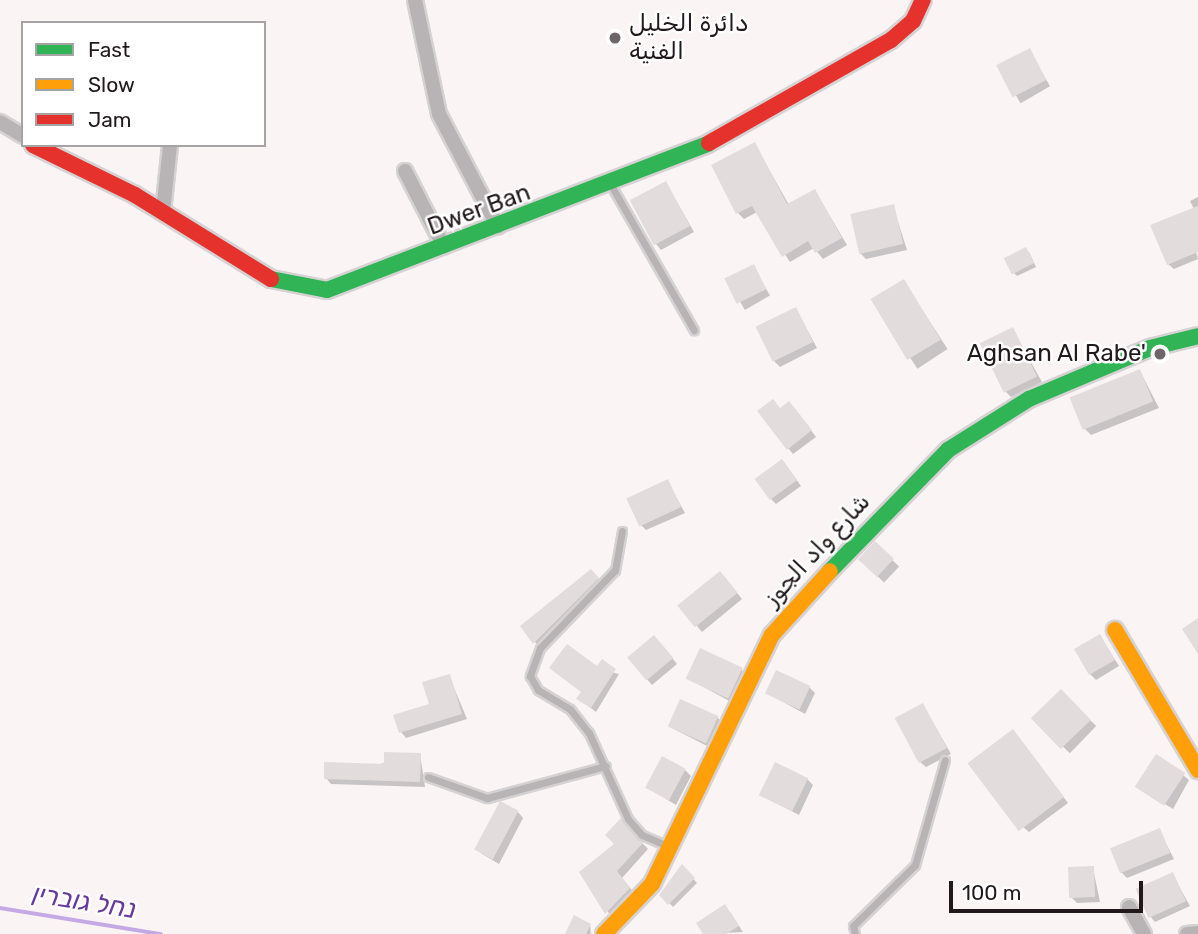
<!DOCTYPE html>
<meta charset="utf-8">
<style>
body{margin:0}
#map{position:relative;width:1198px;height:934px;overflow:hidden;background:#faf4f5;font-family:Rubik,Cairo,Heebo,sans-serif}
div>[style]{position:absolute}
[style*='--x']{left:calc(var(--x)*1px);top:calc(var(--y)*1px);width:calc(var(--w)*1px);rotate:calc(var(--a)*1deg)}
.shadow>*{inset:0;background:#0003;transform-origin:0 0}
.stream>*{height:3.5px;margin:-1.75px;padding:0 1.75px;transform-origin:1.75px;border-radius:1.75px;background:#c4a9e5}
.building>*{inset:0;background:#e3dcdc;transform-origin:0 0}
.roads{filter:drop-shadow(2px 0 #d6d2d3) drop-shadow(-2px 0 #d6d2d3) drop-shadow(0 2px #d6d2d3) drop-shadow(0 -2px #d6d2d3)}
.lane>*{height:7px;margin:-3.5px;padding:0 3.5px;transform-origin:3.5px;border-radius:3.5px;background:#b8b4b6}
.street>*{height:14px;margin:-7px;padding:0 7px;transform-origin:7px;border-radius:7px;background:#b8b4b6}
.fast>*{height:16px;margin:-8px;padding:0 8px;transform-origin:8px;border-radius:8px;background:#30b455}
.slow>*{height:16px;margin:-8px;padding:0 8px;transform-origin:8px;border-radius:8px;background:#ff9f0a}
.jam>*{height:16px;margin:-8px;padding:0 8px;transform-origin:8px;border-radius:8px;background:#e5322d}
.dots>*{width:19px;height:19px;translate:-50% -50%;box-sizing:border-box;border:4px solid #fff;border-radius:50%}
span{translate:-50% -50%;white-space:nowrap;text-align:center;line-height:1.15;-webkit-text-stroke:5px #fff;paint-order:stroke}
.poi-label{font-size:24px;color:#21191c}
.left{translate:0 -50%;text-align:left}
.right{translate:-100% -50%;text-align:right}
.street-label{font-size:24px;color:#21191c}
.water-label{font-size:26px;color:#693a9d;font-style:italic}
.legend{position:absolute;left:21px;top:21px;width:245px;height:126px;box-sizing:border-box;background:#fff;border:2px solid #a6a3a4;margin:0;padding:9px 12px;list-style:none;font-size:21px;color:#21191c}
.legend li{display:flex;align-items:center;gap:14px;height:35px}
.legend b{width:35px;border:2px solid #a6a3a4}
.scale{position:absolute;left:949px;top:881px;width:194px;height:32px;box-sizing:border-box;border:4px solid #21191c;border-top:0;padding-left:9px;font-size:21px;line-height:24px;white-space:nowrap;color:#21191c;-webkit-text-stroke:5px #fff;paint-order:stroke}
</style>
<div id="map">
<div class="shadow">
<i style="left:1029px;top:50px;width:42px;height:34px;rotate:60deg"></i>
<i style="clip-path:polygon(755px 145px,789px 205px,815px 191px,847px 245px,823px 259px,814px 248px,790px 262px,757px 212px,744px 219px,738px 213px)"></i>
<i style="clip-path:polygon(666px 183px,694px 232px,661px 250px,656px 244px)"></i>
<i style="clip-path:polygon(1198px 197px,1198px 235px,1192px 238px,1198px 259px,1174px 269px,1168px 264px,1194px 209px,1190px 201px)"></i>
<i style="clip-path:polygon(893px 206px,907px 250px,866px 259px,860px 253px)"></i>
<i style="clip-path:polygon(1029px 252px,1036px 267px,1017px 276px,1014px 273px)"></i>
<i style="left:753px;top:266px;width:34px;height:29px;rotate:60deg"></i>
<i style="left:904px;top:282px;width:80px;height:36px;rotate:57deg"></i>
<i style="clip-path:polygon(796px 309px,817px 348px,780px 367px,774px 361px)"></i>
<i style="clip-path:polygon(1013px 330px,1042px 382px,1011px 397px,1006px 392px)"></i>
<i style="clip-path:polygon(1140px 371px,1159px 408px,1091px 435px,1083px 427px)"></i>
<i style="clip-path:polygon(795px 409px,816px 437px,793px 454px,788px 448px)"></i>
<i style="clip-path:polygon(787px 467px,801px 486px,776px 504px,771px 499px)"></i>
<i style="clip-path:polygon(667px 481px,685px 513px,646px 530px,641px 525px)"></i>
<i style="left:875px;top:544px;width:33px;height:22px;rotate:43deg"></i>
<i style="clip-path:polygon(597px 577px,603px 584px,540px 648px,522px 626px)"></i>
<i style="clip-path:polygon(726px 579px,742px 599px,702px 632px,697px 626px)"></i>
<i style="clip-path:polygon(1100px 636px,1119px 666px,1096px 680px,1090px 674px)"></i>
<i style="clip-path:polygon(660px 643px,677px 664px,652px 685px,629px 658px)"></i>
<i style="clip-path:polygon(598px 669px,619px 674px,596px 712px,579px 699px)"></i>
<i style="clip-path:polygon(741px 669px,746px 675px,733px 703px,687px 678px)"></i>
<i style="clip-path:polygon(449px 676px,467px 719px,406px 738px,401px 732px,431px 705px)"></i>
<i style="clip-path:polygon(809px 687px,815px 693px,805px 714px,767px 693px)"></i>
<i style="left:1061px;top:692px;width:49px;height:38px;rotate:44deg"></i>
<i style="clip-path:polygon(923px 705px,951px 754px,926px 767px,920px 762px)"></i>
<i style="clip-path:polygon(717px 717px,722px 723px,711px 748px,670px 727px)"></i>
<i style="clip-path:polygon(1018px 737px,1068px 803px,1029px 832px,1023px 827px)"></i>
<i style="clip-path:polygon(420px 754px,425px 787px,331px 784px,326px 778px)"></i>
<i style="clip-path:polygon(685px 770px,691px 776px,676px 805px,648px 788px)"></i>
<i style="clip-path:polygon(1183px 775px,1189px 780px,1173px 809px,1139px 788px)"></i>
<i style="clip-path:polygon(807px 779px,813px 785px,799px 815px,761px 795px)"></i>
<i style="clip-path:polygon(518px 812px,523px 818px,499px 864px,482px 854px,476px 849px)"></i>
<i style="clip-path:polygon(621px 821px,648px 849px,622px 878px,635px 894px,612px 918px,582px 872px,617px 844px)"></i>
<i style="clip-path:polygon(1159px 830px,1174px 859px,1127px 878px,1121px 872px)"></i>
<i style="clip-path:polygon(682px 867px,697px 883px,673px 907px,662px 895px)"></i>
<i style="clip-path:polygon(1093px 868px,1100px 902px,1077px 903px,1071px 897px)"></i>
<i style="clip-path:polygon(1172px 874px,1190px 906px,1155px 922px,1150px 916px)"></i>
<i style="clip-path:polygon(730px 912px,743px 932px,705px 934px)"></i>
<i style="clip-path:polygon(590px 925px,591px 934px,567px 934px)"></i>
</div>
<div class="stream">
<i style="--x:0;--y:908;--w:163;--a:9.2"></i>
</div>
<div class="building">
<i style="left:1030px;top:48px;width:36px;height:38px;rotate:63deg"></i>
<i style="clip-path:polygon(755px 142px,787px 204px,815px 189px,842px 238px,815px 253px,808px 241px,782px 257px,752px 206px,736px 214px,711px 165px)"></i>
<i style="left:666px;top:181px;width:51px;height:41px;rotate:62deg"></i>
<i style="left:894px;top:204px;width:41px;height:45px;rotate:77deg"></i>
<i style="clip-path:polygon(1198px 206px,1198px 252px,1167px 265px,1150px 225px)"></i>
<i style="left:1026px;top:247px;width:18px;height:25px;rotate:63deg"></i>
<i style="left:754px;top:264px;width:28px;height:33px;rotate:64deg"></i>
<i style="left:904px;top:279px;width:71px;height:39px;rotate:59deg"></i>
<i style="left:796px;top:307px;width:39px;height:45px;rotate:64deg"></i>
<i style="left:1013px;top:327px;width:55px;height:37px;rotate:64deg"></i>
<i style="left:1140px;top:369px;width:35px;height:76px;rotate:68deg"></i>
<i style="clip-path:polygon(773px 399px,780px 408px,789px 401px,812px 430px,787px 450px,757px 411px)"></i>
<i style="left:782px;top:459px;width:26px;height:34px;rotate:54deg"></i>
<i style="left:668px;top:479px;width:31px;height:46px;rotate:65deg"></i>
<i style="left:875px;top:541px;width:26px;height:25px;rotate:43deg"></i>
<i style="clip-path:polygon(591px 569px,599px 578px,533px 644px,520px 626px)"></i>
<i style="left:720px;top:571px;width:28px;height:55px;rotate:51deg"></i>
<i style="clip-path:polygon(1198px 618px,1198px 654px,1182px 629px)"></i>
<i style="left:1100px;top:634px;width:30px;height:30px;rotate:60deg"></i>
<i style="left:654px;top:635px;width:30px;height:35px;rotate:50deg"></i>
<i style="clip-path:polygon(567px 644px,597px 666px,602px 659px,616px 669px,591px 708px,576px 699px,581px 692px,549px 668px)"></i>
<i style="left:700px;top:648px;width:47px;height:34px;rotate:25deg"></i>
<i style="left:776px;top:670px;width:38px;height:26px;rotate:25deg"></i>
<i style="clip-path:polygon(450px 674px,462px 714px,399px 733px,393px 715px,429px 704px,422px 682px)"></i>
<i style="left:1061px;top:689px;width:43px;height:42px;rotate:46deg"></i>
<i style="left:680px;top:699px;width:42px;height:30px;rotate:24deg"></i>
<i style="left:923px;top:703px;width:51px;height:32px;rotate:62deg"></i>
<i style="left:1013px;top:729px;width:85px;height:57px;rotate:53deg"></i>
<i style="clip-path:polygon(384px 752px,421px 753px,420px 782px,324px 779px,324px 762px,384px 764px)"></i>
<i style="left:1156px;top:754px;width:35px;height:39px;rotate:33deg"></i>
<i style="left:662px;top:756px;width:27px;height:36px;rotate:28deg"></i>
<i style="left:775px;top:762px;width:37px;height:37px;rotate:26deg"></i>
<i style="left:500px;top:801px;width:21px;height:55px;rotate:28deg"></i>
<i style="clip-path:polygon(621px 818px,644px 842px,617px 871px,630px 888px,605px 914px,579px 872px,614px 844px,605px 835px)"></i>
<i style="left:1160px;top:828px;width:27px;height:54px;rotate:68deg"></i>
<i style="clip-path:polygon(682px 864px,695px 878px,668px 905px,659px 895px)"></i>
<i style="left:1094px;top:866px;width:31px;height:26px;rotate:88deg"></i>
<i style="left:1173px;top:872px;width:32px;height:41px;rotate:66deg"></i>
<i style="clip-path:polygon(725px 904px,739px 926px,726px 934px,703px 934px,696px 923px)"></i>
<i style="clip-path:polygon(574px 915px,591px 924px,586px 934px,565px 934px)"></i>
</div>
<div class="roads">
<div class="lane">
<i style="--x:612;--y:187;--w:165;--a:60.2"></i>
<i style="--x:622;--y:531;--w:40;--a:100"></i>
<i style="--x:615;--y:570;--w:108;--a:133.9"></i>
<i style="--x:540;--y:648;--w:30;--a:110"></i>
<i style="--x:530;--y:676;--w:16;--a:60"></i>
<i style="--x:538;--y:690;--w:37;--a:31"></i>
<i style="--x:570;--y:709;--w:31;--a:52"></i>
<i style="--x:589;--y:733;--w:94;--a:65.6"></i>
<i style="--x:628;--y:819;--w:21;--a:49"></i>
<i style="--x:642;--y:835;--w:26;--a:23"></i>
<i style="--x:428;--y:777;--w:63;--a:19.6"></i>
<i style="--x:487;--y:798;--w:123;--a:-15.1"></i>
<i style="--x:855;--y:934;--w:8;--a:-104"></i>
<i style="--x:853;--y:926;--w:87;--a:-44.5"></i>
<i style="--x:915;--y:865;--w:109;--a:-74.1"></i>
</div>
<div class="street">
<i style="--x:415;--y:0;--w:116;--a:78.1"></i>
<i style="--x:439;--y:114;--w:127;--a:62.4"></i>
<i style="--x:0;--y:122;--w:27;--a:31"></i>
<i style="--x:405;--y:171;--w:85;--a:62.8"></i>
<i style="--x:163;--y:212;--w:67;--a:-84"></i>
<i style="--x:1129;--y:907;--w:31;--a:61"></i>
<i style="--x:1187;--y:934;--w:11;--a:-5"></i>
</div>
<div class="fast">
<i style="--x:271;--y:279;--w:57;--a:11.1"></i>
<i style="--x:327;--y:290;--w:409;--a:-21"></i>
<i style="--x:830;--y:571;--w:169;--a:-45.7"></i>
<i style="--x:948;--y:450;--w:96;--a:-32.2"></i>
<i style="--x:1029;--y:399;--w:131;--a:-22.9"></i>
<i style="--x:1150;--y:348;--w:49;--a:-14"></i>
</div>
<div class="slow">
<i style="--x:1115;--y:630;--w:163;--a:59.3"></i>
<i style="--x:604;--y:934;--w:69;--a:-46.2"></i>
<i style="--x:652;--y:884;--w:276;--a:-64.3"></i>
<i style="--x:772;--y:635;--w:86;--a:-47.8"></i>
</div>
<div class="jam">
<i style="--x:709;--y:143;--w:209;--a:-29.5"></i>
<i style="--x:891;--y:40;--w:29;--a:-41"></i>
<i style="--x:913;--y:21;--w:23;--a:-65"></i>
<i style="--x:33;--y:145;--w:114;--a:26.1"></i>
<i style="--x:135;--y:195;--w:160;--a:31.7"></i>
</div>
</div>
<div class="dots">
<i style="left:615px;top:38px;background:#6d6668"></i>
<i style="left:1160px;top:354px;background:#6d6668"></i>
</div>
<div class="poi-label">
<span class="left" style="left:629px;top:38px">دائرة الخليل<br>الفنية</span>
<span class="right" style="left:1146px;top:354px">Aghsan Al Rabe'</span>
</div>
<div class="street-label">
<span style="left:479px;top:210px;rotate:-20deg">Dwer Ban</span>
<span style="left:817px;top:550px;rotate:-47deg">شارع واد الجوز</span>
</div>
<div class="water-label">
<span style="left:84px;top:902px;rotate:9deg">נחל גוברין</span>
</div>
<ul class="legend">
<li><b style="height:9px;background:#30b455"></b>Fast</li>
<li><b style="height:9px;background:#ff9f0a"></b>Slow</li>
<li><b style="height:9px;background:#e5322d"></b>Jam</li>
</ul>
<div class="scale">100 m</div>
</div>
